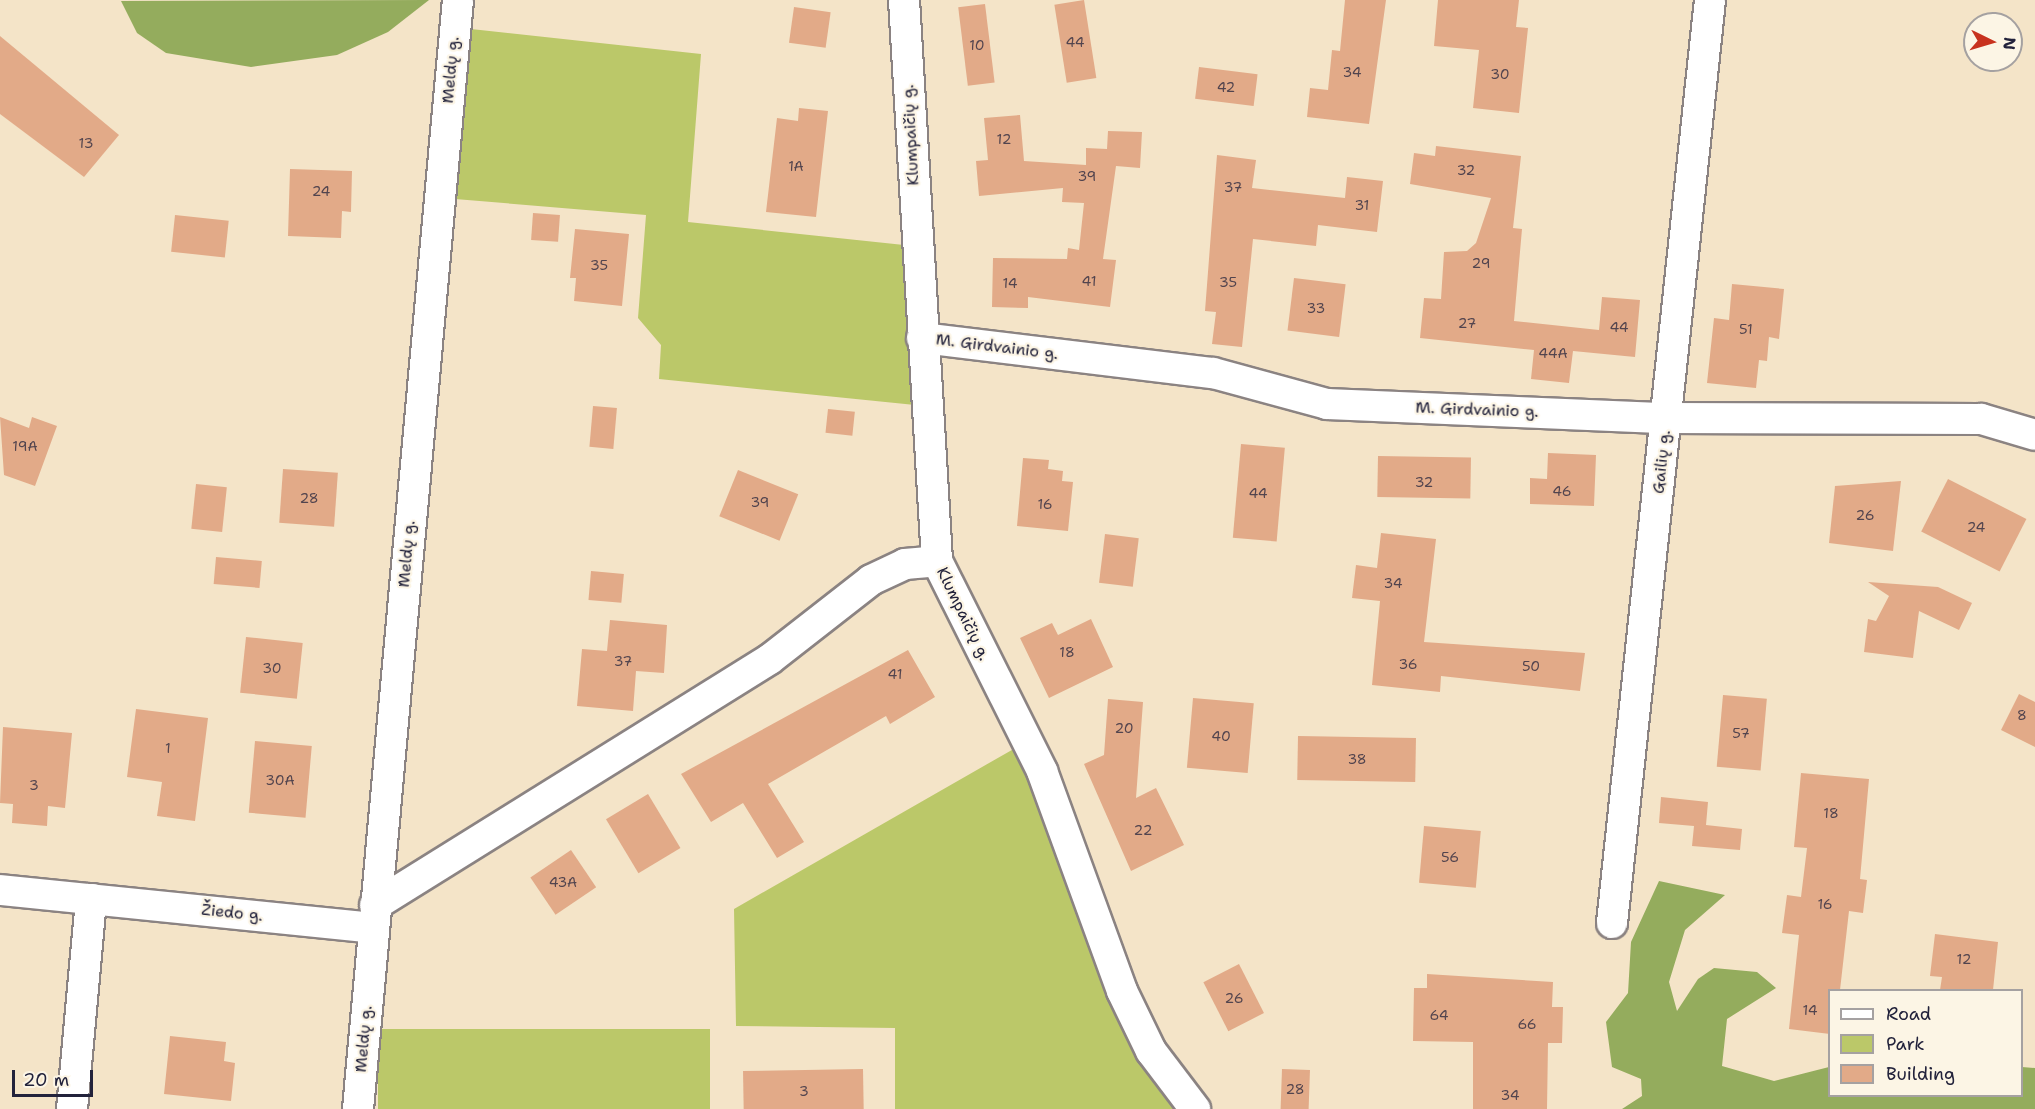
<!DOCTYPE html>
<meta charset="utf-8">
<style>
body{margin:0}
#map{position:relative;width:2035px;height:1109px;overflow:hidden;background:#f4e4c8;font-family:"Shantell Sans",sans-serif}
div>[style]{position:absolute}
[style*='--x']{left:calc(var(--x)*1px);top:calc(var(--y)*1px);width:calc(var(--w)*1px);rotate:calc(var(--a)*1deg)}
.green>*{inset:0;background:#bbc869;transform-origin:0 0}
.forest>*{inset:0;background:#94ac5d}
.building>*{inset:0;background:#e2aa88;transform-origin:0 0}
.roads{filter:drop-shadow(2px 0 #8b8382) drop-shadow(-2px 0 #8b8382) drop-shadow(0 2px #8b8382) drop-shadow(0 -2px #8b8382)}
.minor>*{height:30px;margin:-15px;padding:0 15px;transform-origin:15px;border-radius:15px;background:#fff}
span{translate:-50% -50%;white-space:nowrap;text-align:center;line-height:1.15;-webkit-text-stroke:4.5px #fcf5e5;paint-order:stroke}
.number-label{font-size:14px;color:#52444e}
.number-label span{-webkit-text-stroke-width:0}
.street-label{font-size:16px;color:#22223b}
.legend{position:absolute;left:1828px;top:989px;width:195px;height:108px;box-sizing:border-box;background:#fcf5e5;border:2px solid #a5a1a1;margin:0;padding:8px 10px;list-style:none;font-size:18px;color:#22223b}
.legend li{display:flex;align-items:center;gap:12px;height:30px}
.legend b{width:30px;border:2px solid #a5a1a1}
.north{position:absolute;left:1963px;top:12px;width:60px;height:60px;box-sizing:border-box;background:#fcf5e5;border:2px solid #a5a1a1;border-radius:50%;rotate:95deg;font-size:16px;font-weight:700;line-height:24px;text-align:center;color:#22223b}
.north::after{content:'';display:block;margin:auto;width:21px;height:27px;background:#c8321e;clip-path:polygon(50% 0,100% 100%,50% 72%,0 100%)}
.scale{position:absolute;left:12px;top:1070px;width:81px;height:27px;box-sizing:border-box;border:3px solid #22223b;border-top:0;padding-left:8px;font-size:18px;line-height:21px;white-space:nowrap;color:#22223b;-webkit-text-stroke:4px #fcf5e5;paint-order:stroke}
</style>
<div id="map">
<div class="green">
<i style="clip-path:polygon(471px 29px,701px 54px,688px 222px,904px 245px,915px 405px,659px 379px,661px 345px,638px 318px,646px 215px,455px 199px)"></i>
<i style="clip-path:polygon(1024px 743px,1180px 1109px,895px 1109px,895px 1028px,736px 1026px,734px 909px)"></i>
<i style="left:378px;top:1029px;width:332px;height:80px"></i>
</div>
<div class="forest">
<i style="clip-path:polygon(429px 0,388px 32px,337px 55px,251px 67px,166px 53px,137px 33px,121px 1px)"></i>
<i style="clip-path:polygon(1659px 881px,1725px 895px,1685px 930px,1669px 982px,1677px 1011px,1698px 979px,1714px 968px,1757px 972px,1776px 988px,1727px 1019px,1722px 1066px,1774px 1081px,1829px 1067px,1830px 1096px,2022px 1096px,2022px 1067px,2035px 1068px,2035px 1109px,1622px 1109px,1642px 1096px,1641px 1079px,1612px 1067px,1606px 1022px,1628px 993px,1631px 942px)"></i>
</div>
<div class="building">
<i style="left:1084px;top:0;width:79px;height:30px;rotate:81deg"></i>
<i style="clip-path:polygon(1345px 0,1386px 0,1369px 124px,1307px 117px,1310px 88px,1328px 90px,1332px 50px,1340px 51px)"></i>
<i style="clip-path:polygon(1438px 0,1519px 0,1516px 27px,1528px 28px,1519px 113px,1473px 108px,1479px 50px,1434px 46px)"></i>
<i style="left:985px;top:4px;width:79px;height:27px;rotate:83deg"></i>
<i style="left:794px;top:7px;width:37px;height:36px;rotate:8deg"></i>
<i style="clip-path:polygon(0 36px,119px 135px,84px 177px,0 114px)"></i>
<i style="left:1199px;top:67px;width:59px;height:32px;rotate:7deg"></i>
<i style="clip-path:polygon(799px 108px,828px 111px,816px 217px,766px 212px,777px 118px,798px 121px)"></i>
<i style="clip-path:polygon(1020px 115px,1024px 161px,1086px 165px,1086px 148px,1107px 149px,1108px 131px,1142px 132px,1140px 168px,1116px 166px,1103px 259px,1116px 260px,1110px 307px,1028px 297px,1028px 308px,992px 307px,993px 258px,1067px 259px,1068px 248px,1079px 250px,1084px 203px,1062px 202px,1063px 188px,979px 196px,976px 161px,988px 160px,984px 118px)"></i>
<i style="clip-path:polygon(1436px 146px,1521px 156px,1513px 228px,1522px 229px,1514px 321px,1599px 330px,1602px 297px,1640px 300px,1635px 357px,1573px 351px,1569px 383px,1531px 379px,1534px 350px,1420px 338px,1424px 298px,1441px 299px,1444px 252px,1467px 251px,1476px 243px,1491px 198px,1410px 184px,1414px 153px,1435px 156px)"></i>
<i style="clip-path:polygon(1217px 155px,1256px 160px,1252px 188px,1345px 198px,1347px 177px,1383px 181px,1377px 232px,1318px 225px,1316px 246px,1253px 239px,1242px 347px,1212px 344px,1216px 312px,1205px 311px)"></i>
<i style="clip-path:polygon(290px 169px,352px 171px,351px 212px,342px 211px,341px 238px,288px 236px)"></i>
<i style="left:533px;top:213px;width:27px;height:27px;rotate:4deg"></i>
<i style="left:175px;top:215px;width:54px;height:37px;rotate:6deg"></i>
<i style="clip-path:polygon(575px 229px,629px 234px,622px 306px,574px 301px,576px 278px,570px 278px)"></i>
<i style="left:1294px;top:278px;width:52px;height:53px;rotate:7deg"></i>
<i style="clip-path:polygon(1732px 284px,1784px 289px,1779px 339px,1769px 337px,1767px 361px,1759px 360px,1756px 388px,1707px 383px,1714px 318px,1729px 320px)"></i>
<i style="left:593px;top:406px;width:24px;height:41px;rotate:5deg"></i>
<i style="left:828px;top:409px;width:27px;height:24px;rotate:6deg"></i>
<i style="clip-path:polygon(0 417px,29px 428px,32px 417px,57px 426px,35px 486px,4px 475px)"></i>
<i style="left:1241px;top:444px;width:44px;height:94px;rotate:5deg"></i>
<i style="clip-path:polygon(1548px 453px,1596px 455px,1594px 506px,1530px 504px,1530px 478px,1547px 479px)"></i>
<i style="left:1378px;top:456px;width:93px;height:41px;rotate:1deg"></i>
<i style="clip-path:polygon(1023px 458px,1049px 460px,1048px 469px,1063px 471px,1062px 481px,1073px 482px,1068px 531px,1017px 526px)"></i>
<i style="left:283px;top:469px;width:55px;height:54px;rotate:4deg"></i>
<i style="left:738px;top:470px;width:65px;height:50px;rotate:22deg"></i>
<i style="left:1948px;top:479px;width:88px;height:59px;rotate:27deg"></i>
<i style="clip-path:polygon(1901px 481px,1893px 551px,1829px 543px,1835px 486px)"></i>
<i style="left:196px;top:484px;width:31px;height:45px;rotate:6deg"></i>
<i style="clip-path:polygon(1381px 533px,1436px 539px,1424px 642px,1585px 653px,1580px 691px,1441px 676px,1440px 692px,1372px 685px,1380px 601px,1352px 598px,1356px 565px,1377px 568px)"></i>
<i style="left:1105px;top:534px;width:34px;height:49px;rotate:7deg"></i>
<i style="left:216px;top:557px;width:46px;height:27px;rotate:5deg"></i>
<i style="left:591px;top:571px;width:33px;height:29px;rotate:5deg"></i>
<i style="clip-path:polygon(1868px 582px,1938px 587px,1972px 603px,1959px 630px,1919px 611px,1913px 658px,1864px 652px,1868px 619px,1876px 621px,1889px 596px)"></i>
<i style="clip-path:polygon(1091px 619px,1113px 667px,1049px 698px,1020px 638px,1052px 623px,1058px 635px)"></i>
<i style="clip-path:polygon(610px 620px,667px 625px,664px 673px,636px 671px,633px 711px,577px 706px,582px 649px,607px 651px)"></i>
<i style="left:246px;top:637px;width:57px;height:56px;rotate:6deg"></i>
<i style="clip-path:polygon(908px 650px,935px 697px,890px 724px,886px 716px,768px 784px,804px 842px,777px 858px,743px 803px,711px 822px,681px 774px)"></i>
<i style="clip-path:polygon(2019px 694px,2035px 702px,2035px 747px,2001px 730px)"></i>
<i style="left:1723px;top:695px;width:44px;height:72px;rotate:5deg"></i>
<i style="left:1193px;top:698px;width:61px;height:70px;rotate:5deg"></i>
<i style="clip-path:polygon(1108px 699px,1143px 702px,1136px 798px,1156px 788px,1184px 845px,1131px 871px,1084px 764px,1104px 755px)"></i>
<i style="clip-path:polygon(136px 709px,208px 718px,195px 821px,157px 816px,162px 782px,127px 777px)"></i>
<i style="clip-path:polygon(3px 727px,72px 733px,65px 808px,48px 806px,47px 826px,12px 823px,13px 804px,0 803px)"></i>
<i style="left:1298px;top:736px;width:118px;height:44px;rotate:1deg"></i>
<i style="left:255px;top:741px;width:57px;height:72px;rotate:5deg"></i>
<i style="clip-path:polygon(1801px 773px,1869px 779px,1860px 879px,1867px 880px,1863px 913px,1849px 911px,1840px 990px,1830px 990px,1830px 1034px,1789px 1029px,1799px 935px,1782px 933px,1787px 895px,1801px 897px,1807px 848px,1794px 847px)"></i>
<i style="left:648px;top:794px;width:63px;height:49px;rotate:59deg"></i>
<i style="clip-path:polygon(1661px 797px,1708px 802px,1706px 825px,1742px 829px,1740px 850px,1692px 846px,1694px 826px,1659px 823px)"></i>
<i style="left:1424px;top:826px;width:57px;height:57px;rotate:5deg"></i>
<i style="left:571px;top:850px;width:45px;height:49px;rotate:56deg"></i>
<i style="clip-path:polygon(1935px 934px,1998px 942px,1993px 990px,1940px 990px,1942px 977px,1930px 976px)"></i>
<i style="left:1239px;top:964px;width:55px;height:40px;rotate:63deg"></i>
<i style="clip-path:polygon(1427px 974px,1553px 982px,1552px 1007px,1563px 1007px,1562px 1043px,1548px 1043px,1547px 1109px,1473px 1109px,1473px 1042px,1413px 1041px,1414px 988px,1427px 988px)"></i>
<i style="clip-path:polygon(170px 1036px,226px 1042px,224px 1061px,235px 1063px,231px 1101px,164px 1094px)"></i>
<i style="left:863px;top:1069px;width:40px;height:120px;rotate:89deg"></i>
<i style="left:1282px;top:1069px;width:28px;height:40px;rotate:2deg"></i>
</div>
<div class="roads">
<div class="minor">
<i style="--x:904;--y:0;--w:562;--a:86.63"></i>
<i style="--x:937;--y:561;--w:235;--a:63.4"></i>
<i style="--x:1042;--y:771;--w:234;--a:70"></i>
<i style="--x:1122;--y:991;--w:67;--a:64.2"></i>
<i style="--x:1151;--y:1051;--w:73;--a:52.8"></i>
<i style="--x:922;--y:338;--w:293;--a:6.9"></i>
<i style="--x:1213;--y:373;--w:118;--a:15.2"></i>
<i style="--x:1327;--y:404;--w:339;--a:2.4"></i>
<i style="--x:1666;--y:418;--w:315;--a:0.2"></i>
<i style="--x:1981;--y:419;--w:56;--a:16.5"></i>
<i style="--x:0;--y:890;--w:375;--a:5.8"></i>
<i style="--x:375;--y:905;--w:465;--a:-31.9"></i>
<i style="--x:770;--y:659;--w:128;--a:-38"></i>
<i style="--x:871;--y:580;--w:38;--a:-25"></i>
<i style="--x:905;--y:564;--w:32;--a:-5"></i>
<i style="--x:1612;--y:923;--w:928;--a:-83.94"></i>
<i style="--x:72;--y:1109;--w:211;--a:-84.8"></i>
<i style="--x:358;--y:1109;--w:1113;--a:-84.85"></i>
</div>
</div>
<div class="number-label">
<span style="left:1075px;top:42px">44</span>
<span style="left:977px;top:45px">10</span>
<span style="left:1352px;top:72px">34</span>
<span style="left:1500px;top:74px">30</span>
<span style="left:1226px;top:87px">42</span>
<span style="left:1004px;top:139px">12</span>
<span style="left:86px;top:143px">13</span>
<span style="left:796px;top:166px">1A</span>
<span style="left:1466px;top:170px">32</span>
<span style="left:1087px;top:176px">39</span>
<span style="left:1233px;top:187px">37</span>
<span style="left:321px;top:191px">24</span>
<span style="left:1362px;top:205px">31</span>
<span style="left:1481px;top:263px">29</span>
<span style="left:599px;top:265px">35</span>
<span style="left:1089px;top:281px">41</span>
<span style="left:1228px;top:282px">35</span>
<span style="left:1010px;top:283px">14</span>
<span style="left:1316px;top:308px">33</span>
<span style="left:1467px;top:323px">27</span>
<span style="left:1619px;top:327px">44</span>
<span style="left:1746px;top:329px">51</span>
<span style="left:1553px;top:353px">44A</span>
<span style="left:25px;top:446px">19A</span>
<span style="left:1424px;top:482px">32</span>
<span style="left:1562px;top:491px">46</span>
<span style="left:1258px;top:493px">44</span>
<span style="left:309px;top:498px">28</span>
<span style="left:760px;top:502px">39</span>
<span style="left:1045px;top:504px">16</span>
<span style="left:1865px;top:515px">26</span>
<span style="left:1976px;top:527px">24</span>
<span style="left:1393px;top:583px">34</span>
<span style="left:1067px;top:652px">18</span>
<span style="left:623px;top:661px">37</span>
<span style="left:1408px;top:664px">36</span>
<span style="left:1531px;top:666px">50</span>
<span style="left:272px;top:668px">30</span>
<span style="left:895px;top:674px">41</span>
<span style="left:2022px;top:715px">8</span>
<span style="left:1124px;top:728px">20</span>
<span style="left:1741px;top:733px">57</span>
<span style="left:1221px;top:736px">40</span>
<span style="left:168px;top:748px">1</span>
<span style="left:1357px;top:759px">38</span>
<span style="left:280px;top:780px">30A</span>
<span style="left:34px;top:785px">3</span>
<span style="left:1831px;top:813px">18</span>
<span style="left:1143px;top:830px">22</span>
<span style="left:1450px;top:857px">56</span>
<span style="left:563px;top:882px">43A</span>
<span style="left:1825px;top:904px">16</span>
<span style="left:1964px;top:959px">12</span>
<span style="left:1234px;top:998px">26</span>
<span style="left:1810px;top:1010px">14</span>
<span style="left:1439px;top:1015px">64</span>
<span style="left:1527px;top:1024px">66</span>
<span style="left:1295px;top:1089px">28</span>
<span style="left:804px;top:1091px">3</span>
<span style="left:1510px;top:1095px">34</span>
</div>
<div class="street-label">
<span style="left:451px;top:70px;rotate:-85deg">Meldų g.</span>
<span style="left:911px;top:135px;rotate:-93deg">Klumpaičių g.</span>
<span style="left:997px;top:347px;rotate:7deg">M. Girdvainio g.</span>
<span style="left:1477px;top:410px;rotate:2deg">M. Girdvainio g.</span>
<span style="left:1662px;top:462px;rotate:-84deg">Gailių g.</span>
<span style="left:407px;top:554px;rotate:-85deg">Meldų g.</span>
<span style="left:963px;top:614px;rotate:64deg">Klumpaičių g.</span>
<span style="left:232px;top:913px;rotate:6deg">Žiedo g.</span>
<span style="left:364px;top:1039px;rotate:-85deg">Meldų g.</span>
</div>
<ul class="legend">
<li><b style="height:8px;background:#fff"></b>Road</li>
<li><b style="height:16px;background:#bbc869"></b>Park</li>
<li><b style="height:16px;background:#e2aa88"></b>Building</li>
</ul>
<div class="north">N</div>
<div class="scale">20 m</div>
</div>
